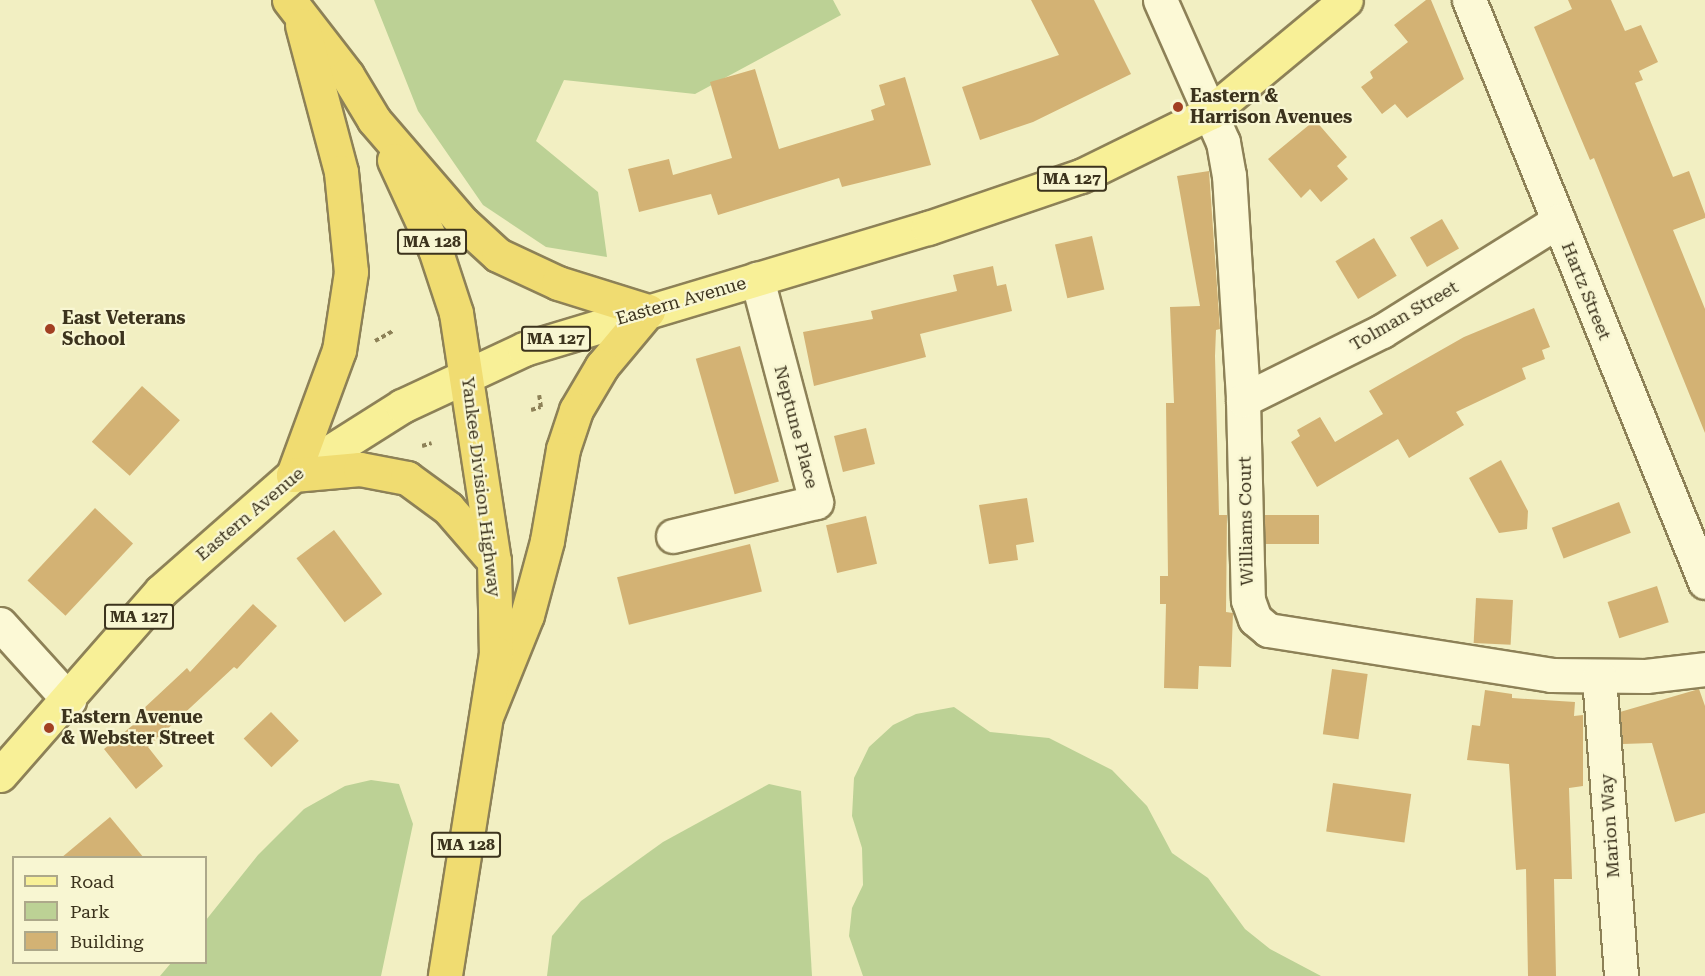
<!DOCTYPE html>
<style>
body{margin:0}
#map{position:relative;width:1705px;height:976px;overflow:hidden;background:#f2efc2;font-family:"Roboto Serif",serif}
div>[style]{position:absolute}
[style*='--x']{left:calc(var(--x)*1px);top:calc(var(--y)*1px);width:calc(var(--w)*1px);rotate:calc(var(--a)*1deg)}
.green>*{inset:0;background:#bcd195}
.building>*{inset:0;background:#d3b274;transform-origin:0 0}
.path>*{height:4px;margin-top:-2px;transform-origin:0;background:repeating-linear-gradient(90deg,#8d8157 0 4.5px,transparent 0 7.5px)}
.roads{filter:drop-shadow(2px 0 #8d8157) drop-shadow(-2px 0 #8d8157) drop-shadow(0 2px #8d8157) drop-shadow(0 -2px #8d8157)}
.minor>*{height:33px;margin:-16.5px;padding:0 16.5px;transform-origin:16.5px;border-radius:16.5px;background:#fcf9d6}
.primary>*{height:33px;margin:-16.5px;padding:0 16.5px;transform-origin:16.5px;border-radius:16.5px;background:#f8f097}
.trunk>*{height:33px;margin:-16.5px;padding:0 16.5px;transform-origin:16.5px;border-radius:16.5px;background:#f0dc71}
.dots>*{width:16px;height:16px;translate:-50% -50%;box-sizing:border-box;border:3px solid #f8f6d2;border-radius:50%}
span{translate:-50% -50%;white-space:nowrap;text-align:center;line-height:1.15;-webkit-text-stroke:4.5px #f8f6d2;paint-order:stroke}
.shield-label span{padding:2px 4px;background:#f8f6d2;border:2px solid;border-radius:4px;-webkit-text-stroke-width:0}
.shield-label{font-size:16px;color:#3c331d;font-weight:700}
.poi-label{font-size:18px;color:#3c331d;font-weight:700}
.left{translate:0 -50%;text-align:left}
.street-label{font-size:18px;color:#3c331d}
.legend{position:absolute;left:12px;top:856px;width:195px;height:108px;box-sizing:border-box;background:#f8f6d2;border:2px solid #ada88a;margin:0;padding:8px 10px;list-style:none;font-size:18px;color:#3c331d}
.legend li{display:flex;align-items:center;gap:12px;height:30px}
.legend b{width:30px;border:2px solid #ada88a}
</style>
<div id="map">
<div class="green">
<i style="clip-path:polygon(374px 0,833px 0,841px 15px,695px 94px,564px 80px,536px 141px,598px 192px,607px 257px,546px 247px,483px 205px,418px 111px)"></i>
<i style="clip-path:polygon(954px 707px,990px 732px,1049px 738px,1112px 770px,1147px 806px,1172px 853px,1208px 878px,1245px 929px,1270px 949px,1321px 976px,863px 976px,849px 936px,852px 908px,863px 885px,862px 848px,852px 816px,854px 778px,869px 747px,893px 725px,916px 714px)"></i>
<i style="clip-path:polygon(371px 780px,399px 784px,413px 824px,381px 976px,160px 976px,171px 963px,206px 962px,206px 920px,258px 855px,304px 809px,345px 786px)"></i>
<i style="clip-path:polygon(769px 784px,801px 791px,812px 976px,547px 976px,552px 936px,581px 901px,663px 842px)"></i>
</div>
<div class="building">
<i style="clip-path:polygon(1031px 0,1094px 0,1131px 74px,1033px 122px,980px 140px,962px 87px,1059px 55px)"></i>
<i style="clip-path:polygon(1426px 0,1431px 0,1464px 79px,1407px 118px,1395px 104px,1382px 114px,1361px 87px,1373px 78px,1370px 72px,1408px 42px,1394px 25px)"></i>
<i style="clip-path:polygon(1568px 0,1611px 0,1625px 31px,1641px 25px,1658px 62px,1639px 71px,1643px 80px,1635px 83px,1673px 177px,1689px 171px,1705px 214px,1705px 218px,1673px 230px,1705px 309px,1705px 433px,1594px 158px,1590px 160px,1534px 27px,1572px 9px)"></i>
<i style="clip-path:polygon(755px 69px,779px 149px,874px 120px,871px 110px,885px 105px,879px 85px,905px 77px,931px 165px,842px 187px,839px 178px,718px 215px,711px 194px,639px 212px,628px 169px,669px 159px,673px 175px,732px 158px,710px 82px)"></i>
<i style="clip-path:polygon(1315px 120px,1347px 157px,1337px 166px,1348px 179px,1321px 202px,1310px 189px,1301px 198px,1268px 159px)"></i>
<i style="clip-path:polygon(1209px 171px,1220px 329px,1216px 330px,1215px 356px,1219px 515px,1227px 515px,1226px 612px,1233px 613px,1231px 667px,1199px 666px,1198px 689px,1164px 688px,1166px 604px,1160px 604px,1160px 576px,1168px 576px,1166px 403px,1174px 403px,1170px 307px,1200px 306px,1177px 176px)"></i>
<i style="left:1442px;top:219px;width:34px;height:37px;rotate:60deg"></i>
<i style="left:1092px;top:236px;width:55px;height:38px;rotate:77deg"></i>
<i style="left:1374px;top:238px;width:44px;height:45px;rotate:59deg"></i>
<i style="clip-path:polygon(993px 266px,997px 286px,1006px 284px,1012px 311px,920px 334px,926px 357px,814px 386px,803px 332px,873px 319px,871px 311px,957px 291px,953px 275px)"></i>
<i style="clip-path:polygon(1534px 308px,1550px 347px,1542px 350px,1545px 359px,1522px 368px,1526px 379px,1456px 412px,1464px 425px,1409px 458px,1398px 439px,1317px 487px,1291px 442px,1300px 436px,1297px 430px,1320px 417px,1335px 442px,1383px 414px,1369px 391px,1464px 337px)"></i>
<i style="left:740px;top:346px;width:141px;height:46px;rotate:74deg"></i>
<i style="left:142px;top:386px;width:51px;height:75px;rotate:42deg"></i>
<i style="left:866px;top:428px;width:37px;height:33px;rotate:76deg"></i>
<i style="clip-path:polygon(1501px 460px,1528px 511px,1527px 529px,1499px 533px,1469px 478px)"></i>
<i style="clip-path:polygon(1027px 498px,1034px 542px,1016px 545px,1018px 560px,989px 564px,979px 505px)"></i>
<i style="left:1619px;top:502px;width:33px;height:72px;rotate:69deg"></i>
<i style="left:95px;top:508px;width:52px;height:99px;rotate:43deg"></i>
<i style="left:1265px;top:515px;width:54px;height:29px"></i>
<i style="left:866px;top:516px;width:49px;height:41px;rotate:77deg"></i>
<i style="left:334px;top:530px;width:80px;height:47px;rotate:53deg"></i>
<i style="left:750px;top:544px;width:49px;height:137px;rotate:76deg"></i>
<i style="left:1657px;top:586px;width:38px;height:52px;rotate:72deg"></i>
<i style="left:1476px;top:598px;width:37px;height:45px;rotate:3deg"></i>
<i style="clip-path:polygon(253px 604px,277px 626px,237px 669px,234px 667px,148px 747px,163px 766px,136px 789px,104px 749px,145px 715px,141px 711px,187px 668px,190px 672px)"></i>
<i style="left:1332px;top:669px;width:36px;height:66px;rotate:8deg"></i>
<i style="clip-path:polygon(1699px 689px,1705px 706px,1705px 813px,1675px 822px,1652px 743px,1623px 744px,1620px 712px)"></i>
<i style="clip-path:polygon(1485px 690px,1512px 694px,1512px 698px,1575px 702px,1574px 716px,1583px 715px,1583px 786px,1569px 788px,1572px 879px,1554px 879px,1556px 976px,1528px 976px,1526px 869px,1516px 870px,1509px 764px,1467px 760px,1472px 725px,1480px 726px)"></i>
<i style="left:271px;top:712px;width:40px;height:38px;rotate:46deg"></i>
<i style="left:1333px;top:783px;width:79px;height:49px;rotate:8deg"></i>
<i style="clip-path:polygon(110px 817px,144px 858px,61px 858px)"></i>
</div>
<div class="path">
<i style="--x:375;--y:341;--w:21;--a:-29"></i>
<i style="--x:531;--y:410;--w:10;--a:-17"></i>
<i style="--x:541;--y:407;--w:12;--a:-99"></i>
<i style="--x:422;--y:446;--w:10;--a:-17"></i>
</div>
<div class="roads">
<div class="minor">
<i style="--x:1160;--y:0;--w:155;--a:66.1"></i>
<i style="--x:1223;--y:142;--w:34;--a:80"></i>
<i style="--x:1229;--y:175;--w:225;--a:86.4"></i>
<i style="--x:1243;--y:400;--w:200;--a:88.6"></i>
<i style="--x:1248;--y:600;--w:20;--a:70"></i>
<i style="--x:1255;--y:619;--w:17;--a:40"></i>
<i style="--x:1268;--y:630;--w:287;--a:9"></i>
<i style="--x:1551;--y:675;--w:95;--a:0.6"></i>
<i style="--x:1646;--y:676;--w:59;--a:-6.8"></i>
<i style="--x:1469;--y:0;--w:628;--a:67.93"></i>
<i style="--x:1243;--y:400;--w:155;--a:-26.4"></i>
<i style="--x:1382;--y:331;--w:208;--a:-32"></i>
<i style="--x:673;--y:536;--w:147;--a:-13.4"></i>
<i style="--x:816;--y:502;--w:231;--a:-104.8"></i>
<i style="--x:0;--y:624;--w:103;--a:47.8"></i>
<i style="--x:1599;--y:676;--w:301;--a:85.8"></i>
</div>
<div class="primary">
<i style="--x:0;--y:775;--w:244;--a:-48.8"></i>
<i style="--x:161;--y:591;--w:176;--a:-41.3"></i>
<i style="--x:293;--y:475;--w:129;--a:-32.3"></i>
<i style="--x:402;--y:406;--w:135;--a:-25"></i>
<i style="--x:524;--y:349;--w:422;--a:-16.7"></i>
<i style="--x:928;--y:228;--w:162;--a:-18.8"></i>
<i style="--x:1081;--y:176;--w:145;--a:-26.2"></i>
<i style="--x:1211;--y:112;--w:175;--a:-39.7"></i>
</div>
<div class="trunk">
<i style="--x:289;--y:0;--w:95;--a:52.3"></i>
<i style="--x:347;--y:75;--w:52;--a:59"></i>
<i style="--x:374;--y:120;--w:136;--a:49.2"></i>
<i style="--x:463;--y:223;--w:47;--a:42.4"></i>
<i style="--x:498;--y:255;--w:66;--a:25"></i>
<i style="--x:558;--y:283;--w:94;--a:17.3"></i>
<i style="--x:648;--y:311;--w:72;--a:129.9"></i>
<i style="--x:602;--y:366;--w:51;--a:120.6"></i>
<i style="--x:576;--y:410;--w:41;--a:108.4"></i>
<i style="--x:563;--y:449;--w:93;--a:99.9"></i>
<i style="--x:547;--y:541;--w:77;--a:105.1"></i>
<i style="--x:527;--y:615;--w:107;--a:112"></i>
<i style="--x:302;--y:25;--w:152;--a:75.1"></i>
<i style="--x:341;--y:172;--w:100;--a:84.3"></i>
<i style="--x:351;--y:272;--w:79;--a:98.7"></i>
<i style="--x:339;--y:350;--w:133;--a:110.2"></i>
<i style="--x:293;--y:475;--w:67;--a:-5.1"></i>
<i style="--x:360;--y:469;--w:48;--a:10.8"></i>
<i style="--x:407;--y:478;--w:51;--a:36.2"></i>
<i style="--x:448;--y:508;--w:70;--a:49"></i>
<i style="--x:394;--y:160;--w:98;--a:65.3"></i>
<i style="--x:435;--y:249;--w:67;--a:71.8"></i>
<i style="--x:456;--y:313;--w:251;--a:81.3"></i>
<i style="--x:494;--y:561;--w:92;--a:88.8"></i>
<i style="--x:496;--y:653;--w:327;--a:99"></i>
</div>
</div>
<div class="dots">
<i style="left:1178px;top:107px;background:#a23f22"></i>
<i style="left:50px;top:329px;background:#a23f22"></i>
<i style="left:49px;top:728px;background:#a23f22"></i>
</div>
<div class="shield-label">
<span style="left:1072px;top:179px">MA 127</span>
<span style="left:432px;top:242px">MA 128</span>
<span style="left:556px;top:339px">MA 127</span>
<span style="left:139px;top:617px">MA 127</span>
<span style="left:466px;top:845px">MA 128</span>
</div>
<div class="poi-label">
<span class="left" style="left:1190px;top:107px">Eastern &amp;<br>Harrison Avenues</span>
<span class="left" style="left:62px;top:329px">East Veterans<br>School</span>
<span class="left" style="left:61px;top:728px">Eastern Avenue<br>&amp; Webster Street</span>
</div>
<div class="street-label">
<span style="left:1586px;top:291px;rotate:68deg">Hartz Street</span>
<span style="left:681px;top:301px;rotate:-16deg">Eastern Avenue</span>
<span style="left:1404px;top:316px;rotate:-30deg">Tolman Street</span>
<span style="left:796px;top:427px;rotate:75deg">Neptune Place</span>
<span style="left:481px;top:487px;rotate:83deg">Yankee Division Highway</span>
<span style="left:250px;top:514px;rotate:-40deg">Eastern Avenue</span>
<span style="left:1246px;top:521px;rotate:-91deg">Williams Court</span>
<span style="left:1610px;top:826px;rotate:-94deg">Marion Way</span>
</div>
<ul class="legend">
<li><b style="height:8px;background:#f8f097"></b>Road</li>
<li><b style="height:16px;background:#bcd195"></b>Park</li>
<li><b style="height:16px;background:#d3b274"></b>Building</li>
</ul>
</div>
